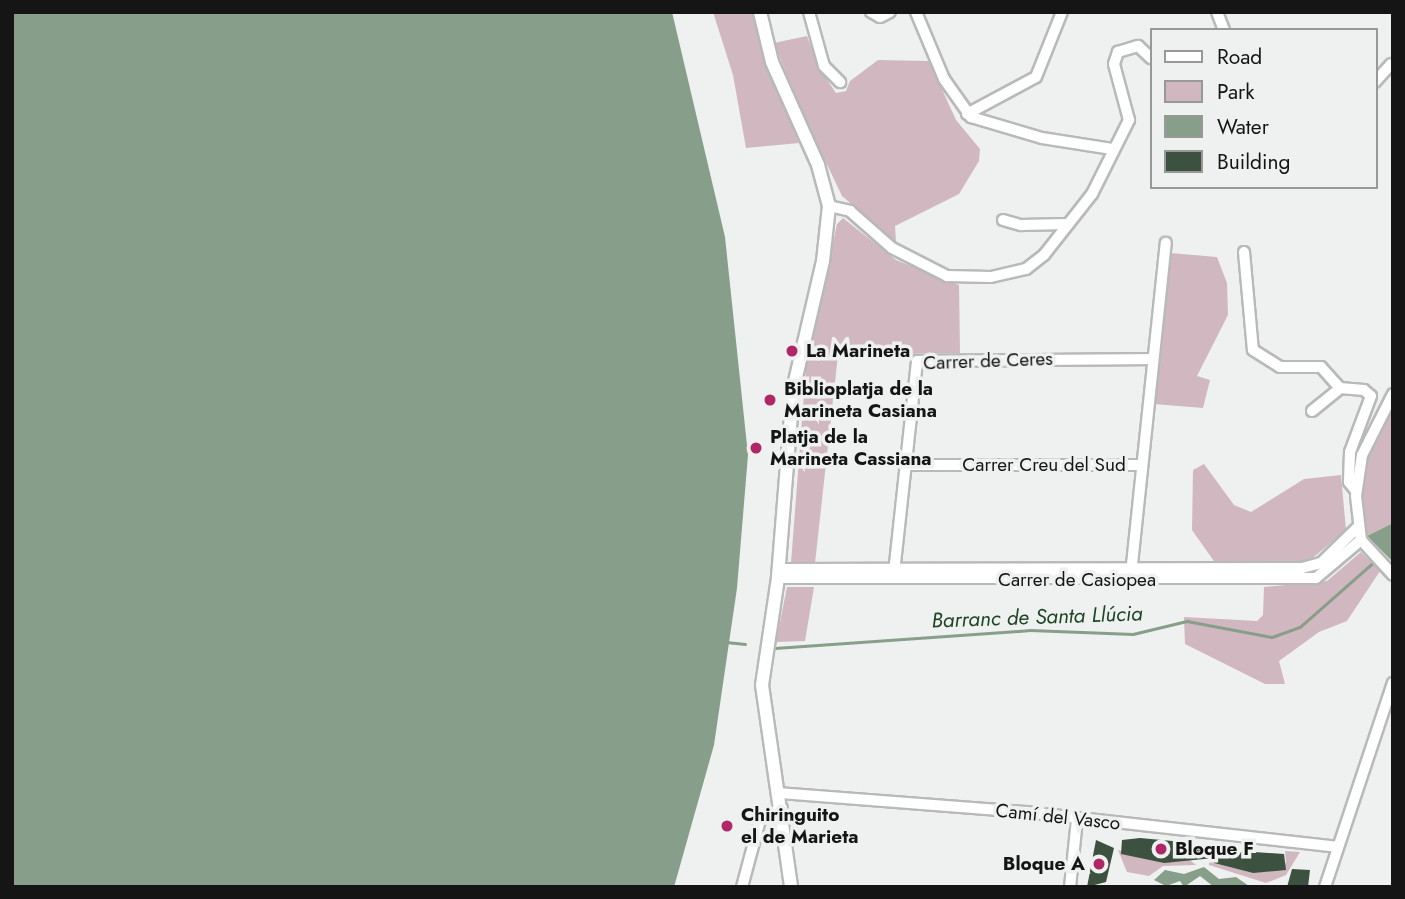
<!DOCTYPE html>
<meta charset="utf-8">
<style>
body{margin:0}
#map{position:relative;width:1405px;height:899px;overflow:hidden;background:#eef1ef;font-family:Jost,sans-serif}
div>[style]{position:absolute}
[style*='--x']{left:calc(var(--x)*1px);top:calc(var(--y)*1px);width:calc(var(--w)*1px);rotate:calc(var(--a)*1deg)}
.green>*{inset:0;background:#d1b7bf}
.water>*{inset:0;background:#879e8a}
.stream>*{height:2.5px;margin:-1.25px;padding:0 1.25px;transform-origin:1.25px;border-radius:1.25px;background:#879e8a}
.building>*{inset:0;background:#3c513f}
.roads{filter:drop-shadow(2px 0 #b8bab8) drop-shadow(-2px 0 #b8bab8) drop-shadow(0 2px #b8bab8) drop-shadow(0 -2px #b8bab8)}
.minor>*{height:10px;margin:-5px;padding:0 5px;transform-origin:5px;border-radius:5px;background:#fff}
.tertiary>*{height:12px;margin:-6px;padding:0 6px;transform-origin:6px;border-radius:6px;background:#fff}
.dots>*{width:19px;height:19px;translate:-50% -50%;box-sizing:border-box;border:4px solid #eef1ef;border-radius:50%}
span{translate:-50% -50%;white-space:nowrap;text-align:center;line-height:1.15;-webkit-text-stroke:7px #eef1ef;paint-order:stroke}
.poi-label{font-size:19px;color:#141514;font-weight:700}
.left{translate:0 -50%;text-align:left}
.right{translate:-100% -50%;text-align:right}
.street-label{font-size:19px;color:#141514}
.water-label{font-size:21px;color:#1d4425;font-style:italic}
.frame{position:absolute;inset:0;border:14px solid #141514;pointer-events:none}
.legend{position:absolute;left:1150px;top:28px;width:228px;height:161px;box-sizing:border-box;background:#eef1ef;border:2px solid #979997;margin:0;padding:9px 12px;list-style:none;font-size:21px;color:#141514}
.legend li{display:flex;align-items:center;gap:14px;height:35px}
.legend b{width:35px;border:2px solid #979997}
</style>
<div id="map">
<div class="green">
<i style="clip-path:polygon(713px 12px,753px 12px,766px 66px,799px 143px,746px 148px,733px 75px)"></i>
<i style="clip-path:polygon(807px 36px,819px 68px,836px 93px,846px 91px,850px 81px,878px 60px,929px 61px,956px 120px,980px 149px,979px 161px,959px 194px,895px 226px,896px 242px,842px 196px,800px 108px,774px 43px)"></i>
<i style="clip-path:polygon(843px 218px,896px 260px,959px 285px,960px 353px,838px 355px,815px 563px,791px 563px,806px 368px,837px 224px)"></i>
<i style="clip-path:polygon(1170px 253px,1217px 257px,1227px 283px,1228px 315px,1197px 376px,1210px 380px,1203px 408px,1154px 404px)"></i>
<i style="clip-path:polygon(1393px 408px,1393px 523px,1367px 536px,1361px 508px,1363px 467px)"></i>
<i style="clip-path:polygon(1204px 464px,1234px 505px,1251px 512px,1304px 479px,1341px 475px,1346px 530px,1309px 561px,1216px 564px,1192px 530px,1193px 470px)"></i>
<i style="clip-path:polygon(1361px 552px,1380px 571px,1347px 621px,1319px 632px,1279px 661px,1285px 684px,1265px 684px,1185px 644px,1184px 617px,1257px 621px,1263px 615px,1264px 587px,1327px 581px)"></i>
<i style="clip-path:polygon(787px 587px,814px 587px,805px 641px,776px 642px)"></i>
<i style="clip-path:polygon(1118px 850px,1164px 863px,1186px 857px,1196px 865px,1163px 866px,1149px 876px,1127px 872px)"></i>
<i style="clip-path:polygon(1285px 851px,1300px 852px,1286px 875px,1266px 883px,1209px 865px,1209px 858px,1214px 858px,1214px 863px,1253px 873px,1286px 863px)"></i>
</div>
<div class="water">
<i style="clip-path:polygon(12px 12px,672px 12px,725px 237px,748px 455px,737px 588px,714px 745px,674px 887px,12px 887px)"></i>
<i style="clip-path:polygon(1393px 523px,1393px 562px,1367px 536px)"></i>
<i style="clip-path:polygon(1204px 867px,1219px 879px,1236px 877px,1249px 886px,1214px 887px,1200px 876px,1184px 887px,1180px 881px,1166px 886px,1154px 880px,1165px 870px,1184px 874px)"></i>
</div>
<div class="stream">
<i style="--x:726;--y:642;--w:19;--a:6"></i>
<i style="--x:775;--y:648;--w:256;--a:-4"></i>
<i style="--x:1030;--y:630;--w:103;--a:2.2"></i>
<i style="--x:1133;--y:634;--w:56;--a:-13.5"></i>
<i style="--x:1187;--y:621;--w:86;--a:10.7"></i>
<i style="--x:1272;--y:637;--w:30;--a:-20"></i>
<i style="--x:1300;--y:627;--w:101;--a:-41.4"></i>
</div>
<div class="building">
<i style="clip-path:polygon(1140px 838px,1183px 842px,1181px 853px,1195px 843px,1196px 848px,1284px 854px,1286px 870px,1253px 873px,1214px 863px,1214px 858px,1164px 863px,1121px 854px,1122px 840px)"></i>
<i style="clip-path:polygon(1096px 840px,1114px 848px,1106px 882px,1087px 887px)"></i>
<i style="clip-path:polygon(1292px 869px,1310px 870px,1308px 887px,1287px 887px)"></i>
</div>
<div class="roads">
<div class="minor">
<i style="--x:809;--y:12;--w:56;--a:74.5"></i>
<i style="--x:824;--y:66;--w:23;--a:45"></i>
<i style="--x:871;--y:12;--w:10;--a:29"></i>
<i style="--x:880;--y:17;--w:11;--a:-27"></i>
<i style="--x:916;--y:12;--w:73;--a:67.3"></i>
<i style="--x:944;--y:79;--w:47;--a:54.6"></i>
<i style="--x:971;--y:117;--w:74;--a:16.5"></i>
<i style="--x:1042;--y:138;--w:71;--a:8.9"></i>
<i style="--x:1217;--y:12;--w:19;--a:69"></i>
<i style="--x:1375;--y:82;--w:24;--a:-48"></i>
<i style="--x:967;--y:114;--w:78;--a:-28.2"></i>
<i style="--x:1036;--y:77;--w:70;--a:-68.2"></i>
<i style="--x:829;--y:206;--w:22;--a:13"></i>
<i style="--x:850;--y:211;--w:56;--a:41.4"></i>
<i style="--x:892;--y:248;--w:62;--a:27"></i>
<i style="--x:947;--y:276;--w:44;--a:1.3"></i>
<i style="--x:991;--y:277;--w:36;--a:-13"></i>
<i style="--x:1026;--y:269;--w:23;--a:-38"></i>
<i style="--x:1044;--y:255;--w:78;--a:-51.8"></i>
<i style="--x:1092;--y:194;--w:83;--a:-63.4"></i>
<i style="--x:1129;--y:120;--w:58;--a:-105"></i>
<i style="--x:1114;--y:64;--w:13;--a:-72"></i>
<i style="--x:1118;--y:52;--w:21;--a:-17"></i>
<i style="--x:1138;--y:46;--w:18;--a:43"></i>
<i style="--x:1003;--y:220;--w:19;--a:16"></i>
<i style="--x:1021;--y:225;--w:47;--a:-1.2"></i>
<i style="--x:1244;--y:252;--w:98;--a:84.8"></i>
<i style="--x:1253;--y:350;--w:32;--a:32"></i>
<i style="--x:1280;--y:367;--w:41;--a:0"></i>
<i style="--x:1321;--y:367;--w:28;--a:48"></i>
<i style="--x:1393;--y:394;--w:68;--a:116.9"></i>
<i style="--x:1362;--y:455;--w:41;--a:98.3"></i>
<i style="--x:1356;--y:496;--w:44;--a:83.5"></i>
<i style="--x:1361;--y:540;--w:47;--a:47.6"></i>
<i style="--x:1312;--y:411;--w:36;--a:-39"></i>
<i style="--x:1340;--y:388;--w:24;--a:5"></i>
<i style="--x:1364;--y:390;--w:9;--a:41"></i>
<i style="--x:1371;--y:396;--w:60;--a:110.6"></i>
<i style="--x:1350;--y:452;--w:30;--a:92"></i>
<i style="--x:1349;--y:482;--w:11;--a:52"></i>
<i style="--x:904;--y:465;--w:238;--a:0"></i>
<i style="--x:779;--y:569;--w:523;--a:-0.11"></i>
<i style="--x:1302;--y:568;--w:20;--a:-15"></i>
<i style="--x:1321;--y:563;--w:50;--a:-44.2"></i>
<i style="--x:894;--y:573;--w:213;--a:-83.8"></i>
<i style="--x:917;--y:361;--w:236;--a:-0.5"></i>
<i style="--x:1131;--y:574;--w:333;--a:-84"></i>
<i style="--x:778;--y:578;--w:538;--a:0"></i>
<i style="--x:1316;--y:578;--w:59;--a:-40.2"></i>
<i style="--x:779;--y:793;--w:248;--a:4.4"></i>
<i style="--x:1026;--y:812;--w:312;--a:6.4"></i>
<i style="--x:742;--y:887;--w:69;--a:-75"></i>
<i style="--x:760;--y:820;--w:25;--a:-29"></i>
<i style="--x:1070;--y:887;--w:68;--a:-84.1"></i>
<i style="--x:1325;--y:887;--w:215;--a:-71.6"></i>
</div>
<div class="tertiary">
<i style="--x:760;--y:12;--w:51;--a:76.5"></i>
<i style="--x:772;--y:62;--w:113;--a:65.9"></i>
<i style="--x:818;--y:165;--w:42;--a:75"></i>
<i style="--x:829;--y:206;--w:55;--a:96.2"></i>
<i style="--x:823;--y:261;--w:132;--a:103.1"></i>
<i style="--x:793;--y:390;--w:189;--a:94.6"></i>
<i style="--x:778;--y:578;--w:108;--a:98.5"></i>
<i style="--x:762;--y:685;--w:204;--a:81.8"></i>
</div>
</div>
<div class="dots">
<i style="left:792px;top:351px;background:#b02768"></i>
<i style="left:770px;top:400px;background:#b02768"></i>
<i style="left:756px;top:448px;background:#b02768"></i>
<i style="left:727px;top:826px;background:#b02768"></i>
<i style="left:1161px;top:849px;background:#b02768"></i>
<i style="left:1099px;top:864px;background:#b02768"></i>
</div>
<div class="poi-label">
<span class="left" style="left:806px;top:351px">La Marineta</span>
<span class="left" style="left:784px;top:400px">Biblioplatja de la<br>Marineta Casiana</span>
<span class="left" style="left:770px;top:448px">Platja de la<br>Marineta Cassiana</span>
<span class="left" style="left:741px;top:826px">Chiringuito<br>el de Marieta</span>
<span class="left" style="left:1175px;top:849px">Bloque F</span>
<span class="right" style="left:1085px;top:864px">Bloque A</span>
</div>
<div class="street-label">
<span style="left:988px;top:361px;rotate:-2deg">Carrer de Ceres</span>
<span style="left:1044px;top:465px">Carrer Creu del Sud</span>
<span style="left:1077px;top:580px">Carrer de Casiopea</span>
<span style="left:1058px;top:817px;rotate:6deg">Camí del Vasco</span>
</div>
<div class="water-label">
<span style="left:1037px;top:617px;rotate:-2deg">Barranc de Santa Llúcia</span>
</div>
<div class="frame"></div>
<ul class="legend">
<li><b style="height:9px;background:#fff"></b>Road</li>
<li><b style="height:19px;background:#d1b7bf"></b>Park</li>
<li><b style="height:19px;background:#879e8a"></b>Water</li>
<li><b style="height:19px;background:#3c513f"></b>Building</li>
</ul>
</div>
